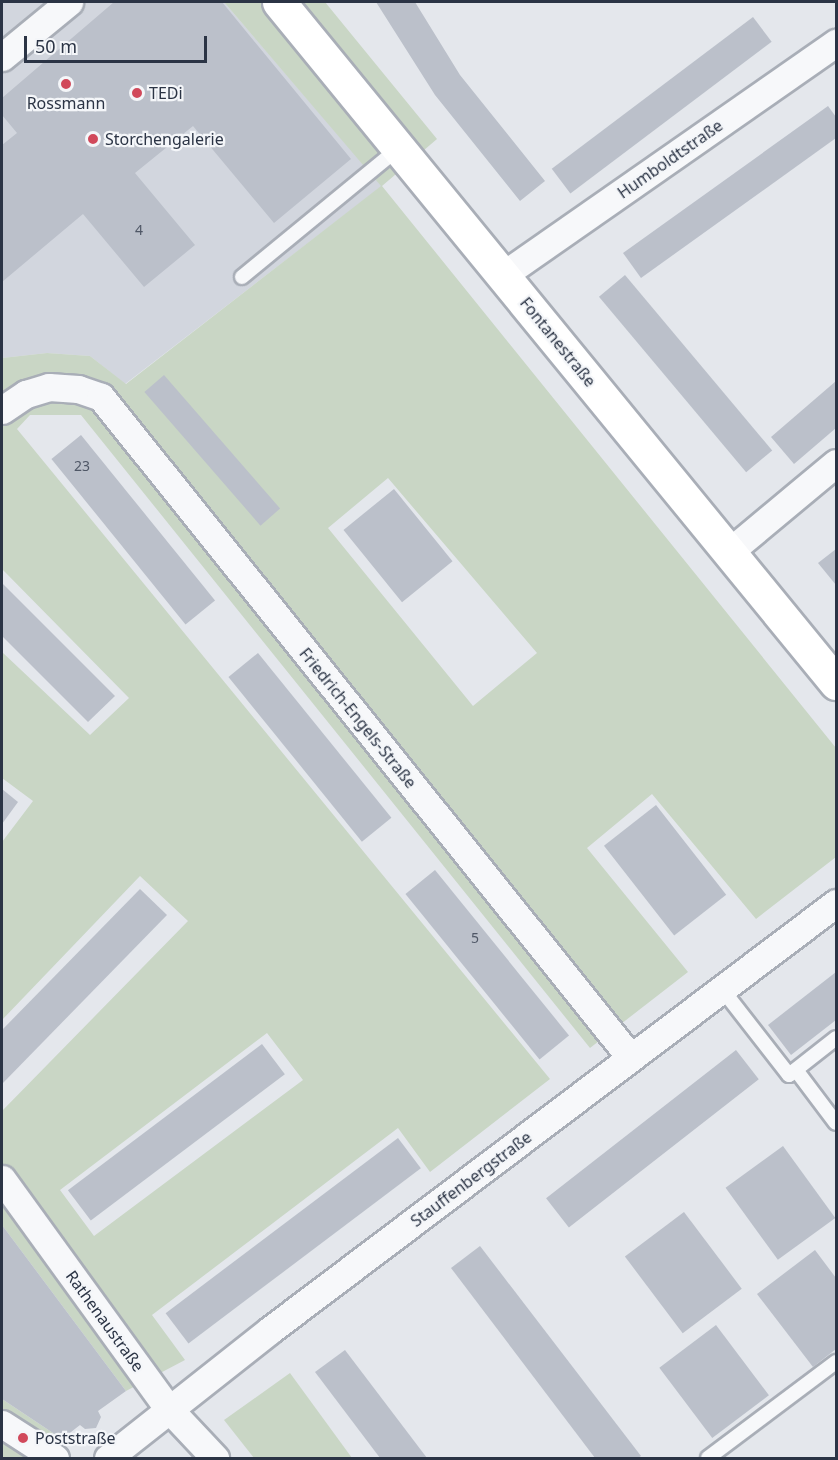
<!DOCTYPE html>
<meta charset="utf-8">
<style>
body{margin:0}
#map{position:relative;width:838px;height:1460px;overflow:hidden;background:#e4e7ec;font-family:"Noto Sans",sans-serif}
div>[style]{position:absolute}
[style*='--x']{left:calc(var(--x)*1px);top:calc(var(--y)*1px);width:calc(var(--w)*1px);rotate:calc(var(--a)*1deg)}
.built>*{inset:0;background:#d2d6de}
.green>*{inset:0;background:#c9d6c5}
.building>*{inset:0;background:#bbc0ca;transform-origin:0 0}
.roads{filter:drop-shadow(2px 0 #a9aeb7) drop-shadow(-2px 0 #a9aeb7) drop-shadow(0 2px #a9aeb7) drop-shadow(0 -2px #a9aeb7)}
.lane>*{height:14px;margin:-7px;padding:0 7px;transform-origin:7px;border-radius:7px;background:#f7f8fa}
.street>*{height:27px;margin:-13.5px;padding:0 13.5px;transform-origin:13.5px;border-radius:13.5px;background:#f7f8fa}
.secondary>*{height:33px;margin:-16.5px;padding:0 16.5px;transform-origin:16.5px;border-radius:16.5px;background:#fff}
.dots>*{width:16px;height:16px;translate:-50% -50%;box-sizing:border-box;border:3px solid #f4f6f9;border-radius:50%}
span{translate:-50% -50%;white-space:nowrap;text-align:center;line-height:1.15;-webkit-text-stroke:4.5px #f4f6f9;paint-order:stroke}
.number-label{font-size:14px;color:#4f5766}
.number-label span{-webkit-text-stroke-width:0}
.poi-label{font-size:16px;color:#2b3445}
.left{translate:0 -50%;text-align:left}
.street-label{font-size:16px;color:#2b3445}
.frame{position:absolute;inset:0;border:3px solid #2b3445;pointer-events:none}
.scale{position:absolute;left:24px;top:36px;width:183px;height:27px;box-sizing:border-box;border:3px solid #2b3445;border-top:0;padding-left:8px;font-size:18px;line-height:21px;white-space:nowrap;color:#2b3445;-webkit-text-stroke:4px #f4f6f9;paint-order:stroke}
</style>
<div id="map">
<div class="built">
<i style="clip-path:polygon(2px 2px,224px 2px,382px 186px,125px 384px,90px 356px,47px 353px,2px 358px)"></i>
</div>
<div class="green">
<i style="clip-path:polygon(evenodd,224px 2px,325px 2px,437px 139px,382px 186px,836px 748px,836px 857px,756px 919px,652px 794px,587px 848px,688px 972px,590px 1048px,81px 415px,30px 415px,17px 429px,550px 1079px,430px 1172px,398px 1128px,152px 1315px,185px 1360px,126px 1391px,2px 1225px,2px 1111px,188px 921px,140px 876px,2px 1020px,2px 842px,33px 801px,2px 778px,2px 652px,90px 735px,129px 698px,2px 569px,2px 358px,47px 353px,90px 356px,126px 384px,381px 186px,224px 2px,388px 478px,537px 653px,473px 706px,328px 528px,388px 478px,224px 2px,267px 1033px,303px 1080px,94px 1236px,60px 1190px,267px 1033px)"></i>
<i style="clip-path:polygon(290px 1373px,352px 1458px,254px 1458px,224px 1420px)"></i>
<i style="clip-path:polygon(2px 1399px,62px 1439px,40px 1458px,2px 1458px)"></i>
</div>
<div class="building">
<i style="clip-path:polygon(114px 2px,222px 2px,351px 159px,274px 223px,193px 126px,135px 173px,195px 245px,144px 287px,83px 214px,2px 282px,2px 145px,17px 133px,2px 115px,2px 98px)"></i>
<i style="clip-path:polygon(376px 2px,415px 2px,460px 75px,545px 181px,520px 201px,435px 95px)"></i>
<i style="left:753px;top:17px;width:31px;height:252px;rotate:53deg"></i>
<i style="clip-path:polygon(828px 106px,836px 117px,836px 138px,641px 278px,623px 253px)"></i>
<i style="left:625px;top:275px;width:229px;height:34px;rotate:50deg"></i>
<i style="left:164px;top:375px;width:177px;height:26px;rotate:49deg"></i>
<i style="clip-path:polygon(836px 381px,836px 428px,794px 464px,771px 437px)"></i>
<i style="left:81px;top:435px;width:213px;height:38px;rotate:51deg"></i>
<i style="left:394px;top:489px;width:93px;height:65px;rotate:51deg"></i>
<i style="clip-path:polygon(836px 549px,836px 585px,818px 563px)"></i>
<i style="clip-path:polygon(2px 583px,115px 696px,88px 722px,2px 636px)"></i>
<i style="left:258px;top:653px;width:212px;height:38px;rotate:51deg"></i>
<i style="clip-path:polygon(2px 789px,18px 802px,2px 824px)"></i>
<i style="left:656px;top:805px;width:114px;height:66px;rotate:52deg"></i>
<i style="left:435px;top:870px;width:213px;height:38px;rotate:51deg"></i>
<i style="clip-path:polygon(140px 889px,167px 915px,2px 1084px,2px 1030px)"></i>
<i style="clip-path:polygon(836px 972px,836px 1020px,791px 1055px,768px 1025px)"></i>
<i style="left:262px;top:1044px;width:38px;height:243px;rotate:53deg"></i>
<i style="left:736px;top:1050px;width:37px;height:241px;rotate:52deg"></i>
<i style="left:398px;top:1138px;width:38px;height:291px;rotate:53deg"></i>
<i style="left:783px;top:1146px;width:89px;height:71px;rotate:54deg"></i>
<i style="left:684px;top:1212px;width:96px;height:74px;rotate:53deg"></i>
<i style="clip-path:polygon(2px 1225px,126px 1391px,98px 1411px,101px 1417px,96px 1428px,85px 1429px,80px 1425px,62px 1439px,2px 1399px)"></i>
<i style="clip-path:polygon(480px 1246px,641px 1456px,638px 1458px,595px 1458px,451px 1268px)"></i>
<i style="clip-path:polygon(815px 1250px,836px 1278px,836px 1349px,813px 1367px,757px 1294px)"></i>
<i style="left:716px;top:1325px;width:88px;height:71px;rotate:53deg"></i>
<i style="clip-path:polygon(345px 1350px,427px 1458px,380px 1458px,315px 1372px)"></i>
</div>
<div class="roads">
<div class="lane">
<i style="--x:242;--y:277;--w:203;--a:-39.4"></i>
<i style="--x:722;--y:989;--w:109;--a:52.1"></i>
<i style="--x:789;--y:1075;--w:60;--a:-38.2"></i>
<i style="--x:796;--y:1070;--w:66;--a:53"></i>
<i style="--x:708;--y:1458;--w:160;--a:-36.9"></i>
</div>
<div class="street">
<i style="--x:2;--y:57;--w:87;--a:-39.4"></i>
<i style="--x:503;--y:275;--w:406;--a:-34.9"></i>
<i style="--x:2;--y:410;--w:29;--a:-34"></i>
<i style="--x:26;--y:394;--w:24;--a:-17"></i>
<i style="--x:49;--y:387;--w:29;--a:4"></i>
<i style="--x:78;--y:389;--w:24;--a:19"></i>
<i style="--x:101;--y:397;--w:847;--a:51.28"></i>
<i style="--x:729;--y:552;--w:139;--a:-39.8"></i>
<i style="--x:2;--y:1179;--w:283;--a:54.1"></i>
<i style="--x:168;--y:1408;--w:69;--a:46.8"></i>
<i style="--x:2;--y:1424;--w:63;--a:32.7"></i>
<i style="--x:108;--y:1458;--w:206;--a:-38.3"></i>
<i style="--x:270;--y:1330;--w:709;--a:-37.03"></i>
</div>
<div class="secondary">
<i style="--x:279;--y:2;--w:880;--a:50.72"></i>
</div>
</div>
<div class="dots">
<i style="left:66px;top:84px;background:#d1495b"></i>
<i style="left:137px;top:93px;background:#d1495b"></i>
<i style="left:93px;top:139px;background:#d1495b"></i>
<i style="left:23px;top:1438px;background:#d1495b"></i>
</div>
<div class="number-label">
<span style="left:139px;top:230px">4</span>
<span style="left:82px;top:466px">23</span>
<span style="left:475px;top:938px">5</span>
</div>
<div class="poi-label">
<span class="left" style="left:149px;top:93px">TEDi</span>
<span style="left:66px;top:103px">Rossmann</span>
<span class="left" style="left:105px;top:139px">Storchengalerie</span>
<span class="left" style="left:35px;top:1438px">Poststraße</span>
</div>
<div class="street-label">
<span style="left:670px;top:159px;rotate:-35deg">Humboldtstraße</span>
<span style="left:558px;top:342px;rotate:51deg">Fontanestraße</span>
<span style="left:358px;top:718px;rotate:51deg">Friedrich-Engels-Straße</span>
<span style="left:471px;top:1179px;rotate:-37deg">Stauffenbergstraße</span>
<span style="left:105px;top:1321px;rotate:54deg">Rathenaustraße</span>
</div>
<div class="frame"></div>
<div class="scale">50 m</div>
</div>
